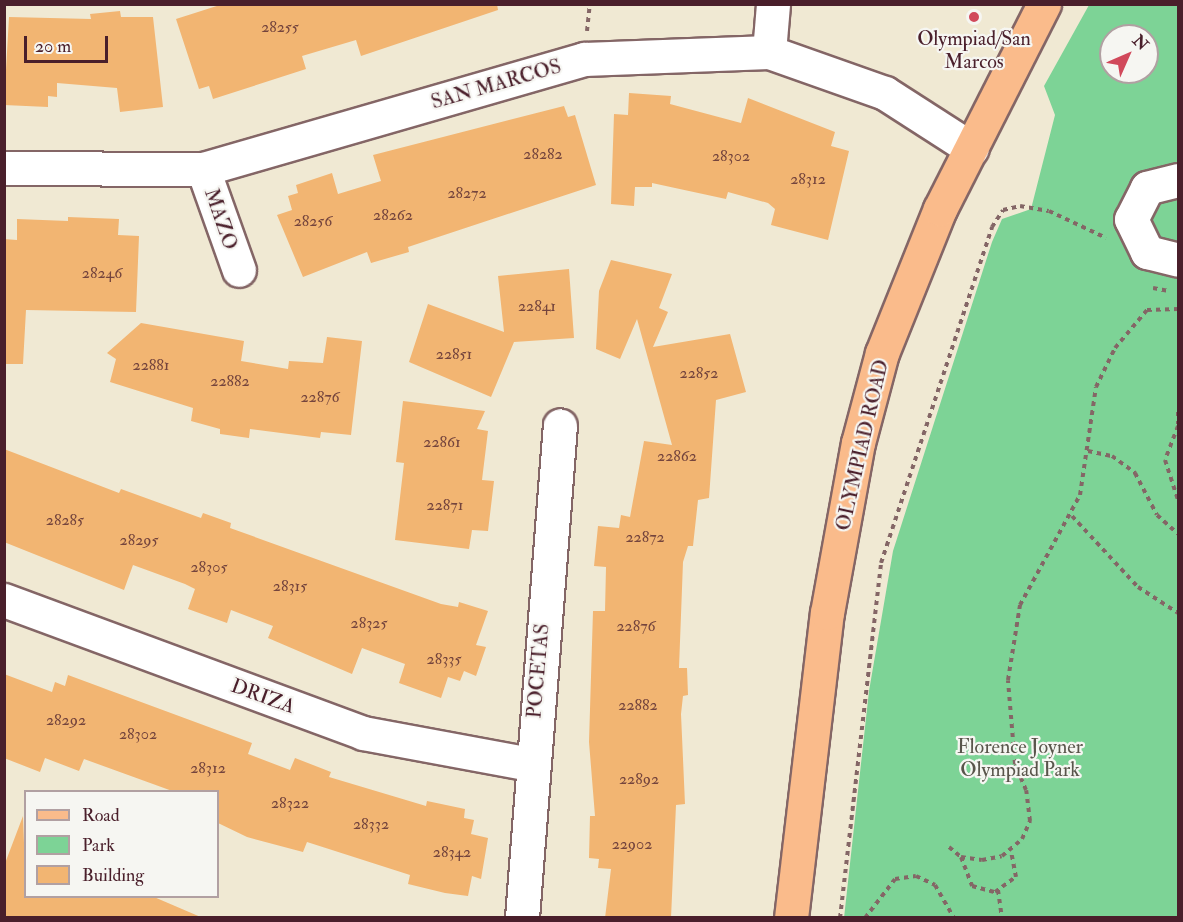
<!DOCTYPE html>
<style>
body{margin:0}
#map{position:relative;width:1183px;height:922px;overflow:hidden;background:#f0e9d3;font-family:"IM FELL Double Pica",serif}
div>[style]{position:absolute}
[style*='--x']{left:calc(var(--x)*1px);top:calc(var(--y)*1px);width:calc(var(--w)*1px);rotate:calc(var(--a)*1deg)}
.green>*{inset:0;background:#7dd396}
.building>*{inset:0;background:#f2b572}
.path>*{height:4px;margin-top:-2px;transform-origin:0;background:repeating-linear-gradient(90deg,#846666 0 4.5px,transparent 0 9px)}
.roads{filter:drop-shadow(2px 0 #846666) drop-shadow(-2px 0 #846666) drop-shadow(0 2px #846666) drop-shadow(0 -2px #846666)}
.minor>*{height:33px;margin:-16.5px;padding:0 16.5px;transform-origin:16.5px;border-radius:16.5px;background:#fff}
.major>*{height:33px;margin:-16.5px;padding:0 16.5px;transform-origin:16.5px;border-radius:16.5px;background:#fabb8b}
.dots>*{width:16px;height:16px;translate:-50% -50%;box-sizing:border-box;border:3px solid #f6f6f2;border-radius:50%}
span{translate:-50% -50%;white-space:nowrap;text-align:center;line-height:1.15;-webkit-text-stroke:4.5px #f6f6f2;paint-order:stroke}
.number-label{font-size:16px;color:#74443d}
.number-label span{-webkit-text-stroke-width:0}
.poi-label{font-size:20px;color:#4a1f2b}
.street-label{font-size:20px;color:#4a1f2b}
.park-label{font-size:20px;color:#59554b}
.frame{position:absolute;inset:0;border:6px solid #4a1f2b;pointer-events:none}
.legend{position:absolute;left:24px;top:790px;width:195px;height:108px;box-sizing:border-box;background:#f6f6f2;border:2px solid #b1a0a2;margin:0;padding:8px 10px;list-style:none;font-size:18px;color:#4a1f2b}
.legend li{display:flex;align-items:center;gap:12px;height:30px}
.legend b{width:30px;border:2px solid #b1a0a2}
.north{position:absolute;left:1099px;top:24px;width:60px;height:60px;box-sizing:border-box;background:#f6f6f2;border:2px solid #b1a0a2;border-radius:50%;rotate:45deg;font-size:16px;font-weight:700;line-height:24px;text-align:center;color:#4a1f2b}
.north::after{content:'';display:block;margin:auto;width:21px;height:27px;background:#d1495b;clip-path:polygon(50% 0,100% 100%,50% 72%,0 100%)}
.scale{position:absolute;left:24px;top:36px;width:84px;height:27px;box-sizing:border-box;border:3px solid #4a1f2b;border-top:0;padding-left:8px;font-size:18px;line-height:21px;white-space:nowrap;color:#4a1f2b;-webkit-text-stroke:4px #f6f6f2;paint-order:stroke}
</style>
<div id="map">
<div class="green">
<i style="clip-path:polygon(evenodd,1089px 5px,1178px 5px,1178px 917px,844px 918px,869px 691px,893px 551px,992px 242px,1002px 219px,1031px 209px,1055px 115px,1044px 86px,1089px 5px,1111px 36px,1147px 36px,1147px 72px,1111px 72px,1111px 36px)"></i>
</div>
<div class="building">
<i style="clip-path:polygon(223px 4px,497px 4px,498px 10px,361px 56px,356px 40px,302px 56px,306px 69px,213px 99px,209px 86px,199px 89px,176px 19px)"></i>
<i style="clip-path:polygon(120px 11px,121px 17px,153px 17px,163px 107px,120px 112px,117px 88px,57px 83px,57px 97px,48px 96px,48px 107px,4px 105px,9px 17px,91px 19px,90px 14px)"></i>
<i style="clip-path:polygon(629px 93px,671px 96px,670px 104px,741px 123px,748px 98px,835px 132px,831px 146px,849px 151px,828px 240px,771px 225px,775px 209px,768px 203px,728px 192px,726px 199px,652px 183px,652px 187px,635px 187px,634px 206px,611px 204px,614px 114px,628px 115px)"></i>
<i style="clip-path:polygon(564px 106px,568px 117px,575px 115px,596px 185px,408px 247px,409px 252px,371px 263px,367px 252px,303px 277px,277px 215px,292px 210px,288px 196px,298px 193px,296px 185px,332px 173px,338px 194px,381px 181px,373px 155px)"></i>
<i style="clip-path:polygon(68px 217px,119px 219px,118px 235px,139px 236px,136px 312px,26px 310px,23px 364px,4px 364px,4px 239px,17px 240px,17px 219px,68px 221px)"></i>
<i style="clip-path:polygon(611px 260px,672px 274px,659px 308px,668px 312px,653px 347px,730px 334px,746px 392px,716px 400px,709px 498px,698px 500px,693px 546px,688px 546px,683px 562px,679px 668px,687px 668px,688px 695px,683px 696px,681px 714px,685px 804px,676px 805px,671px 918px,605px 918px,611px 869px,598px 868px,599px 859px,589px 858px,590px 816px,595px 816px,589px 742px,593px 611px,605px 611px,606px 567px,594px 566px,598px 526px,619px 528px,621px 515px,630px 517px,644px 441px,672px 445px,637px 319px,620px 359px,596px 349px,599px 291px)"></i>
<i style="clip-path:polygon(569px 269px,574px 338px,514px 342px,491px 397px,409px 362px,428px 304px,504px 332px,498px 276px)"></i>
<i style="clip-path:polygon(141px 323px,244px 341px,241px 361px,288px 369px,289px 361px,323px 363px,327px 337px,362px 341px,351px 435px,321px 432px,320px 438px,250px 429px,249px 438px,220px 434px,220px 429px,191px 421px,193px 408px,110px 382px,116px 359px,107px 353px)"></i>
<i style="clip-path:polygon(403px 401px,485px 411px,477px 429px,488px 431px,482px 480px,494px 481px,488px 531px,472px 530px,469px 549px,395px 540px,404px 463px,396px 462px)"></i>
<i style="clip-path:polygon(4px 449px,119px 493px,121px 489px,201px 518px,203px 513px,231px 523px,230px 528px,441px 604px,458px 607px,459px 602px,488px 611px,476px 645px,486px 647px,476px 676px,464px 671px,460px 681px,448px 677px,441px 698px,399px 683px,405px 664px,362px 648px,352px 674px,268px 638px,273px 626px,231px 610px,227px 623px,188px 609px,195px 589px,185px 584px,133px 565px,124px 590px,4px 542px)"></i>
<i style="clip-path:polygon(4px 674px,52px 692px,55px 682px,65px 686px,68px 675px,252px 743px,248px 754px,290px 770px,295px 758px,331px 772px,329px 777px,426px 806px,427px 801px,465px 809px,464px 818px,474px 820px,471px 834px,488px 838px,481px 879px,472px 876px,468px 896px,445px 893px,408px 884px,410px 875px,307px 842px,303px 852px,247px 837px,218px 823px,218px 792px,175px 792px,84px 759px,79px 771px,45px 758px,40px 772px,4px 758px)"></i>
<i style="clip-path:polygon(23px 816px,26px 897px,154px 897px,203px 918px,4px 918px,4px 866px)"></i>
</div>
<div class="path">
<i style="--x:587;--y:31;--w:27;--a:-84"></i>
<i style="--x:1153;--y:288;--w:16;--a:11"></i>
<i style="--x:1178;--y:412;--w:12;--a:90"></i>
<i style="--x:1178;--y:426;--w:36;--a:111"></i>
<i style="--x:1165;--y:460;--w:42;--a:72"></i>
<i style="--x:1088;--y:451;--w:25;--a:12"></i>
<i style="--x:1112;--y:456;--w:29;--a:36"></i>
<i style="--x:1135;--y:473;--w:47;--a:62.4"></i>
<i style="--x:1157;--y:515;--w:28;--a:42"></i>
<i style="--x:1072;--y:516;--w:97;--a:47.1"></i>
<i style="--x:1138;--y:587;--w:48;--a:33"></i>
<i style="--x:949;--y:847;--w:16;--a:40"></i>
<i style="--x:961;--y:857;--w:21;--a:8"></i>
<i style="--x:982;--y:860;--w:20;--a:-11"></i>
<i style="--x:1002;--y:856;--w:26;--a:-40"></i>
<i style="--x:1022;--y:839;--w:20;--a:-66"></i>
<i style="--x:1030;--y:821;--w:31;--a:-97"></i>
<i style="--x:1026;--y:790;--w:28;--a:-113"></i>
<i style="--x:1015;--y:764;--w:84;--a:-94.8"></i>
<i style="--x:1008;--y:680;--w:76;--a:-80.9"></i>
<i style="--x:1020;--y:605;--w:125;--a:-61.4"></i>
<i style="--x:1080;--y:495;--w:109;--a:-81.6"></i>
<i style="--x:1096;--y:387;--w:43;--a:-64"></i>
<i style="--x:1115;--y:348;--w:50;--a:-49.9"></i>
<i style="--x:1147;--y:310;--w:31;--a:-2"></i>
<i style="--x:961;--y:857;--w:31;--a:69"></i>
<i style="--x:972;--y:886;--w:24;--a:15"></i>
<i style="--x:995;--y:892;--w:26;--a:-36"></i>
<i style="--x:1016;--y:877;--w:26;--a:-101"></i>
<i style="--x:998;--y:890;--w:28;--a:82"></i>
<i style="--x:840;--y:918;--w:357;--a:-83.4"></i>
<i style="--x:881;--y:563;--w:354;--a:-71.7"></i>
<i style="--x:992;--y:227;--w:20;--a:-57"></i>
<i style="--x:1003;--y:210;--w:17;--a:-13"></i>
<i style="--x:1020;--y:206;--w:29;--a:10"></i>
<i style="--x:1049;--y:211;--w:63;--a:25.3"></i>
<i style="--x:865;--y:918;--w:49;--a:-52.4"></i>
<i style="--x:895;--y:879;--w:21;--a:-8"></i>
<i style="--x:916;--y:876;--w:21;--a:25"></i>
<i style="--x:935;--y:885;--w:38;--a:60"></i>
</div>
<div class="roads">
<div class="minor">
<i style="--x:769;--y:52;--w:48;--a:-85.2"></i>
<i style="--x:4;--y:168;--w:199;--a:0.3"></i>
<i style="--x:203;--y:169;--w:397;--a:-16.1"></i>
<i style="--x:584;--y:59;--w:185;--a:-2.2"></i>
<i style="--x:769;--y:52;--w:123;--a:19.5"></i>
<i style="--x:885;--y:93;--w:103;--a:32.8"></i>
<i style="--x:203;--y:169;--w:107;--a:70.4"></i>
<i style="--x:1178;--y:180;--w:32;--a:166"></i>
<i style="--x:1147;--y:188;--w:35;--a:117"></i>
<i style="--x:1131;--y:219;--w:37;--a:64"></i>
<i style="--x:1147;--y:252;--w:32;--a:14"></i>
<i style="--x:4;--y:600;--w:383;--a:20.3"></i>
<i style="--x:363;--y:733;--w:170;--a:10.5"></i>
<i style="--x:522;--y:918;--w:494;--a:-85.6"></i>
</div>
<div class="major">
<i style="--x:791;--y:918;--w:307;--a:-83.3"></i>
<i style="--x:827;--y:613;--w:173;--a:-79.7"></i>
<i style="--x:858;--y:443;--w:93;--a:-75.1"></i>
<i style="--x:882;--y:353;--w:155;--a:-68.1"></i>
<i style="--x:940;--y:209;--w:230;--a:-63.1"></i>
</div>
</div>
<div class="dots">
<i style="left:974px;top:17px;background:#d1495b"></i>
</div>
<div class="number-label">
<span style="left:280px;top:27px">28255</span>
<span style="left:543px;top:154px">28282</span>
<span style="left:731px;top:156px">28302</span>
<span style="left:808px;top:179px">28312</span>
<span style="left:467px;top:193px">28272</span>
<span style="left:393px;top:215px">28262</span>
<span style="left:313px;top:221px">28256</span>
<span style="left:102px;top:273px">28246</span>
<span style="left:537px;top:306px">22841</span>
<span style="left:454px;top:354px">22851</span>
<span style="left:151px;top:365px">22881</span>
<span style="left:699px;top:373px">22852</span>
<span style="left:230px;top:381px">22882</span>
<span style="left:320px;top:397px">22876</span>
<span style="left:442px;top:442px">22861</span>
<span style="left:677px;top:456px">22862</span>
<span style="left:445px;top:505px">22871</span>
<span style="left:65px;top:520px">28285</span>
<span style="left:645px;top:537px">22872</span>
<span style="left:139px;top:540px">28295</span>
<span style="left:209px;top:567px">28305</span>
<span style="left:290px;top:586px">28315</span>
<span style="left:369px;top:623px">28325</span>
<span style="left:636px;top:626px">22876</span>
<span style="left:444px;top:659px">28335</span>
<span style="left:638px;top:705px">22882</span>
<span style="left:66px;top:720px">28292</span>
<span style="left:138px;top:734px">28302</span>
<span style="left:208px;top:768px">28312</span>
<span style="left:639px;top:779px">22892</span>
<span style="left:290px;top:803px">28322</span>
<span style="left:371px;top:824px">28332</span>
<span style="left:632px;top:844px">22902</span>
<span style="left:452px;top:852px">28342</span>
</div>
<div class="poi-label">
<span style="left:974px;top:50px">Olympiad/San<br>Marcos</span>
</div>
<div class="street-label">
<span style="left:496px;top:84px;rotate:-16deg">SAN MARCOS</span>
<span style="left:221px;top:219px;rotate:71deg">MAZO</span>
<span style="left:862px;top:445px;rotate:-77deg">OLYMPIAD ROAD</span>
<span style="left:538px;top:671px;rotate:-85deg">POCETAS</span>
<span style="left:263px;top:696px;rotate:20deg">DRIZA</span>
</div>
<div class="park-label">
<span style="left:1020px;top:758px">Florence Joyner<br>Olympiad Park</span>
</div>
<div class="frame"></div>
<ul class="legend">
<li><b style="height:8px;background:#fabb8b"></b>Road</li>
<li><b style="height:16px;background:#7dd396"></b>Park</li>
<li><b style="height:16px;background:#f2b572"></b>Building</li>
</ul>
<div class="north">N</div>
<div class="scale">20 m</div>
</div>
